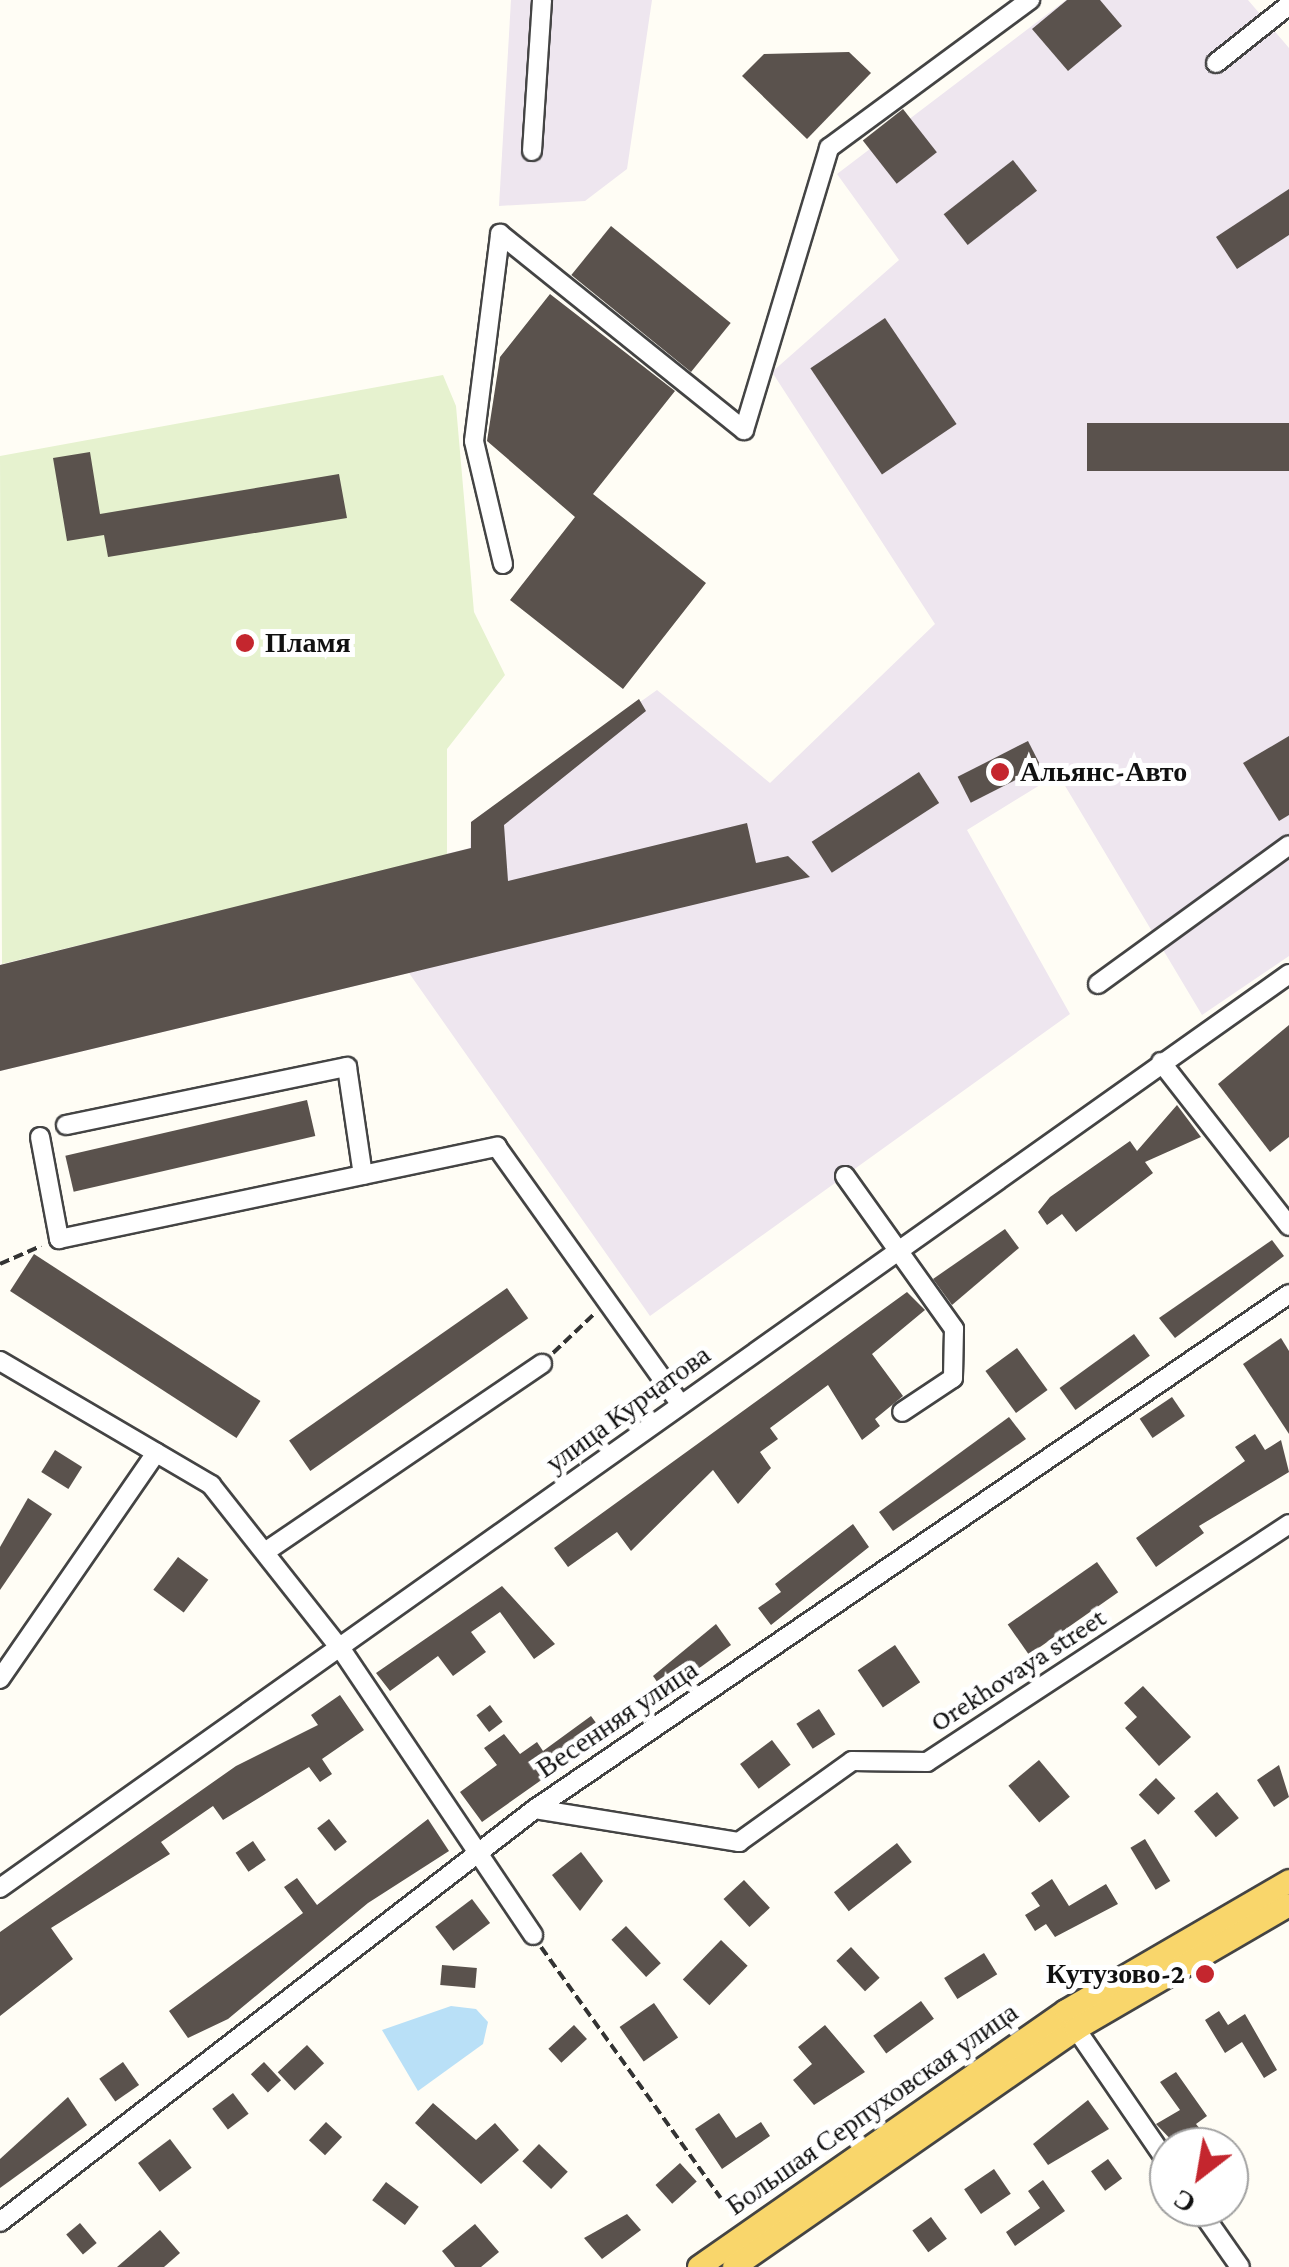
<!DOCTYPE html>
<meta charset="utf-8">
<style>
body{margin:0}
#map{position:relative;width:1289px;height:2267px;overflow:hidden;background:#fffdf5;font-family:"Crimson Pro",serif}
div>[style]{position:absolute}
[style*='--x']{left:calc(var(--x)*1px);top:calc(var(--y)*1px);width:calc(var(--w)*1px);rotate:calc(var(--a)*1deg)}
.industrial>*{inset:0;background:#eee6ef}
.pitch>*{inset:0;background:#e6f2cf}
.water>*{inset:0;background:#b9e0f7}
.building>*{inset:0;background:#5a524d;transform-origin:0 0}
.path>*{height:4px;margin-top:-2px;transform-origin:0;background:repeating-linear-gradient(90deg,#333 0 10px,transparent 0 15px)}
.roads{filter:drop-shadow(2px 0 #444) drop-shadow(-2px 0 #444) drop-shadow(0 2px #444) drop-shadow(0 -2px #444)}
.minor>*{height:18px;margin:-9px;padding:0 9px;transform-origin:9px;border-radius:9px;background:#fff}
.major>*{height:22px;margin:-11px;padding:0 11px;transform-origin:11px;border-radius:11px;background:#f9d66b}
.dots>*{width:28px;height:28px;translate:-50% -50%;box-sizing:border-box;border:5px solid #fff;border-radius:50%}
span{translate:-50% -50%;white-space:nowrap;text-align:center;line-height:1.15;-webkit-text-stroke:10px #fff;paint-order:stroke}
.poi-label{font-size:28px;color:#111;font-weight:700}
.left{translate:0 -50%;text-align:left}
.right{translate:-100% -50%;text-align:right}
.street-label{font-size:28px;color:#111}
.north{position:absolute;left:1149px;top:2127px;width:100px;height:100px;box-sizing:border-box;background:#fff;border:2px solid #a0a0a0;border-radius:50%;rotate:211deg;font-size:28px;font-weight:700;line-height:40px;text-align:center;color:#111}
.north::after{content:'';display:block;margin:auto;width:35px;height:45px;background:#c4262e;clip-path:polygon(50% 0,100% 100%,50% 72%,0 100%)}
</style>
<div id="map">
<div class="industrial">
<i style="clip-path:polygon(511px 0,652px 0,627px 169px,585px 201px,499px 206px)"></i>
<i style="clip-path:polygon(1066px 0,1248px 0,1289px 48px,1289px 956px,1202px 1015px,1058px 774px,967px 830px,1070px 1014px,650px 1316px,409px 973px,0 1071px,0 965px,470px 848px,471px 822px,657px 690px,770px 783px,935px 624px,772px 372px,899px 260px,837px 174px)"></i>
</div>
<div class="pitch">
<i style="clip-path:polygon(443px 375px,456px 406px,474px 612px,505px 675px,447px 749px,447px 856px,2px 964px,0 456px)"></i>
</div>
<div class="water">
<i style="clip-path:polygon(451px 2006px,476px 2009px,488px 2022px,483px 2044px,418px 2091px,382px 2030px)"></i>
</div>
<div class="building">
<i style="clip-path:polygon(1067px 0,1100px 0,1122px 26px,1068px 71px,1032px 29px)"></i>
<i style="clip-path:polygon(849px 52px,871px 73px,807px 139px,742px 76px,764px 54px)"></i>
<i style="left:903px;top:109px;width:55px;height:51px;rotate:52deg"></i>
<i style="left:1013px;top:160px;width:39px;height:88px;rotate:52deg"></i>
<i style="clip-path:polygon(1289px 189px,1289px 235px,1237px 269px,1216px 237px)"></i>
<i style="left:611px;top:226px;width:154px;height:63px;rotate:39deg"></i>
<i style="clip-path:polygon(550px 294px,675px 391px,593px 494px,706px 583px,623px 689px,510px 600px,575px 517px,487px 441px,500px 357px)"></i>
<i style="left:885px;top:318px;width:128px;height:90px;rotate:56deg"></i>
<i style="left:1289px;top:423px;width:48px;height:202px;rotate:90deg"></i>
<i style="clip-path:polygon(90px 452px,100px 514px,339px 474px,347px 518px,108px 557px,104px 535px,67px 541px,53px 458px)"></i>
<i style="clip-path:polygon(639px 699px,646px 711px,504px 825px,508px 881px,747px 823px,756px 863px,788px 856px,810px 877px,0 1071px,0 965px,471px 848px,471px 822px)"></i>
<i style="clip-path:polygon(1289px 736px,1289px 815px,1279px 821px,1243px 763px)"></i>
<i style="left:1028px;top:741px;width:29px;height:79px;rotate:63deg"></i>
<i style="left:919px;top:772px;width:37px;height:128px;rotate:57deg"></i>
<i style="clip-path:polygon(1289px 1025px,1289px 1137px,1270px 1152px,1218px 1084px)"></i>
<i style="left:307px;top:1100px;width:37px;height:248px;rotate:77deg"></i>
<i style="clip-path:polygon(1177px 1105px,1201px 1137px,1145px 1162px,1153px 1173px,1076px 1232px,1062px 1214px,1047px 1225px,1038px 1212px,1050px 1197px,1130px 1141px,1137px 1151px)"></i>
<i style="clip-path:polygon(1005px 1229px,1019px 1248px,952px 1305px,933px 1279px)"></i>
<i style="clip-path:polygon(1272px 1240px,1284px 1256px,1175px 1338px,1159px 1318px)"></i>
<i style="left:34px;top:1254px;width:270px;height:44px;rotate:33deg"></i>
<i style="left:507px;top:1288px;width:37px;height:266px;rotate:55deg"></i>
<i style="clip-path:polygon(907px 1292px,925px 1310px,872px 1354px,903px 1396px,875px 1419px,880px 1426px,862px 1440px,828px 1385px,770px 1428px,778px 1439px,760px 1452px,771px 1468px,738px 1504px,713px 1470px,631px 1551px,617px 1532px,568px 1567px,554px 1548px)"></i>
<i style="left:1134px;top:1334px;width:27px;height:92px;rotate:54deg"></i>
<i style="clip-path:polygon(1281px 1338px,1289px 1351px,1289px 1434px,1243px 1364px)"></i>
<i style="left:1017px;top:1348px;width:52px;height:39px;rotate:54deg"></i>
<i style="left:1172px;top:1397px;width:23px;height:39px;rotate:56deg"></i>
<i style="clip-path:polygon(1009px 1417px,1026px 1439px,893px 1531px,879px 1512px)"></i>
<i style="clip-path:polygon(1255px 1434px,1265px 1450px,1281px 1440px,1289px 1472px,1199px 1526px,1204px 1533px,1156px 1567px,1136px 1538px,1245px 1461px,1235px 1447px)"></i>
<i style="left:55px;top:1450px;width:32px;height:26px;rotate:32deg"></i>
<i style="clip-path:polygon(28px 1498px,52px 1514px,0 1590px,0 1547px)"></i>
<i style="clip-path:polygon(853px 1524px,869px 1547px,771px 1625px,758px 1608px,781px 1592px,775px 1584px)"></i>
<i style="left:178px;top:1557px;width:38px;height:41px;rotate:37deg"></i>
<i style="left:1097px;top:1562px;width:37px;height:109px;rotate:55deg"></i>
<i style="clip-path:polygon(502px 1586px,555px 1644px,534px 1659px,500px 1612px,471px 1632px,486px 1652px,453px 1676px,438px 1656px,390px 1691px,376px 1673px)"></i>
<i style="clip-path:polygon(716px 1624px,731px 1645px,665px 1693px,653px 1676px)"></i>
<i style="left:895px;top:1645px;width:45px;height:45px;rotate:56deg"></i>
<i style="clip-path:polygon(1143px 1686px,1191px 1737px,1159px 1766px,1125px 1728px,1137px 1717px,1124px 1703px)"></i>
<i style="clip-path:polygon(340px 1695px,364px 1730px,322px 1759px,332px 1774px,320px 1782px,309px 1767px,223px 1820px,213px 1806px,161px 1842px,170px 1854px,51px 1928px,73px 1959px,0 2016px,0 1932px,236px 1766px,318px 1725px,311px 1715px)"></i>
<i style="left:490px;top:1705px;width:21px;height:17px;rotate:53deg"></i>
<i style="left:819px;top:1709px;width:30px;height:27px;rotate:57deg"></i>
<i style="clip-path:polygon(591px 1716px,605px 1735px,482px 1822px,460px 1792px,497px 1765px,484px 1748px,504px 1734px,520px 1754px,537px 1742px,543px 1751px)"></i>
<i style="left:772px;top:1740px;width:31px;height:40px;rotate:53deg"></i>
<i style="left:1039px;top:1760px;width:48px;height:40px;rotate:50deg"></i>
<i style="clip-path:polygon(1279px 1765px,1289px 1797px,1274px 1807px,1257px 1780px)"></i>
<i style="left:1156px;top:1778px;width:28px;height:24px;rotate:46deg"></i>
<i style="left:1217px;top:1792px;width:34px;height:30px;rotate:50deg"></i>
<i style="left:329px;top:1819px;width:29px;height:15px;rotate:52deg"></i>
<i style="clip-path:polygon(428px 1819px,449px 1851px,368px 1903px,228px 2019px,188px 2038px,169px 2011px,303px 1913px,284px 1887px,297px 1878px,317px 1905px)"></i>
<i style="left:1145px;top:1839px;width:49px;height:17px;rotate:59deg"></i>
<i style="left:253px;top:1841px;width:23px;height:21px;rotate:56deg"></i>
<i style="left:897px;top:1843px;width:24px;height:80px;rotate:52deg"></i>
<i style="clip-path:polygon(581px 1852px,603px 1881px,580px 1911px,552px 1875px)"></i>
<i style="clip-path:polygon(1052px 1879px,1069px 1906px,1106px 1884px,1118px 1904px,1055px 1937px,1046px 1924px,1035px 1931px,1025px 1915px,1040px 1906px,1031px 1893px)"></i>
<i style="left:744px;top:1880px;width:38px;height:28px;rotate:47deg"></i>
<i style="left:472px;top:1899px;width:30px;height:46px;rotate:53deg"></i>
<i style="left:626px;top:1926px;width:51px;height:20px;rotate:47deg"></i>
<i style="left:721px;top:1940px;width:37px;height:55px;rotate:44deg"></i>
<i style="left:851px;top:1947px;width:42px;height:20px;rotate:47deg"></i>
<i style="left:984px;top:1953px;width:25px;height:47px;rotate:58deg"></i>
<i style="left:442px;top:1965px;width:35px;height:20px;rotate:5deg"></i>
<i style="left:921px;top:2001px;width:22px;height:59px;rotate:54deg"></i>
<i style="left:654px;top:2003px;width:42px;height:42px;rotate:55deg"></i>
<i style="clip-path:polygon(1219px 2011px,1228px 2025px,1245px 2014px,1277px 2070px,1264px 2078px,1242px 2042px,1225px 2053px,1205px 2020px)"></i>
<i style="left:574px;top:2025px;width:19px;height:35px;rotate:47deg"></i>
<i style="clip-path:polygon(825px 2025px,865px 2072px,814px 2105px,793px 2080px,812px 2064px,798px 2047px)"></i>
<i style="left:307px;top:2045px;width:25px;height:40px;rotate:47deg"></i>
<i style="left:123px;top:2062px;width:28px;height:29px;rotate:55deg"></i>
<i style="left:264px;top:2062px;width:25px;height:18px;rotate:47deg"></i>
<i style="clip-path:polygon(1176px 2072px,1207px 2116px,1196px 2124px,1208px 2139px,1198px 2147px,1178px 2147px,1156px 2124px,1180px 2110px,1160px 2082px)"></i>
<i style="left:233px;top:2093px;width:26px;height:26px;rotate:53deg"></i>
<i style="clip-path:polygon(68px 2097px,87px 2125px,0 2188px,0 2159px)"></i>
<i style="clip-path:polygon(1088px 2100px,1109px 2129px,1048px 2165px,1033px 2144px)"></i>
<i style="clip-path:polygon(433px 2103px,476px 2140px,495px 2123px,519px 2150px,481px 2184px,415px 2123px)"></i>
<i style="clip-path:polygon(719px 2113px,736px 2138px,761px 2122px,770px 2136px,722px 2169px,695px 2129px)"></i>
<i style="left:326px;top:2122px;width:22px;height:25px;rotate:43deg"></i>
<i style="left:170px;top:2139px;width:36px;height:40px;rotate:53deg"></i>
<i style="left:539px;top:2144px;width:40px;height:24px;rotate:44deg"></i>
<i style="left:1108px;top:2159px;width:24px;height:21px;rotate:54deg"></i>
<i style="left:680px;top:2163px;width:25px;height:33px;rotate:48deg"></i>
<i style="left:994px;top:2169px;width:30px;height:36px;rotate:56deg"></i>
<i style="clip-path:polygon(1043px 2180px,1065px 2211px,1015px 2246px,1006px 2232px,1040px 2208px,1028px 2191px)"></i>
<i style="left:386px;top:2182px;width:41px;height:23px;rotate:37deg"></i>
<i style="clip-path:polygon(627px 2214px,641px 2230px,602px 2259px,584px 2238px)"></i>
<i style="left:931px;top:2217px;width:27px;height:23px;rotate:54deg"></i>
<i style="left:80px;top:2223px;width:26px;height:18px;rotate:50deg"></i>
<i style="clip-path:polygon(475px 2224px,499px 2252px,481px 2267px,455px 2267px,442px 2251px)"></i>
<i style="clip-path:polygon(160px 2230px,180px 2253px,164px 2267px,117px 2267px)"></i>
</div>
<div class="path">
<i style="--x:0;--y:1264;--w:45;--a:-23.7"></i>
<i style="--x:553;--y:1353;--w:55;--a:-43.5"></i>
<i style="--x:541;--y:1947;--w:312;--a:54.4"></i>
</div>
<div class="roads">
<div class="minor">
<i style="--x:1216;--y:63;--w:93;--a:-38.5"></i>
<i style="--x:532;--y:151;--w:151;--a:-86.2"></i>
<i style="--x:503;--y:564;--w:126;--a:-103.3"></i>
<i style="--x:474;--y:441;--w:209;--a:-82.8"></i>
<i style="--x:500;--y:234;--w:313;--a:38.8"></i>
<i style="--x:744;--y:430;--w:295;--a:-73.2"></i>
<i style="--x:829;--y:148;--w:250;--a:-36.4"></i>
<i style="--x:1098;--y:984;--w:236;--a:-36"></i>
<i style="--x:1161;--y:1062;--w:208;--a:52"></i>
<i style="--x:66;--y:1125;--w:287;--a:-11.7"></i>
<i style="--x:347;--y:1067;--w:109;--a:81.6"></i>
<i style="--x:40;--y:1137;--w:104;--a:79.4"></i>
<i style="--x:59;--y:1239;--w:448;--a:-11.9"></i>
<i style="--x:497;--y:1147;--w:315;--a:54.5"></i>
<i style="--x:845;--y:1176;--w:188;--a:54.5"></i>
<i style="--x:954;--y:1329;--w:49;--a:91.2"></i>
<i style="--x:953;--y:1378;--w:61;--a:146.3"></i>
<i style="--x:0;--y:1361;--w:245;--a:30.4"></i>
<i style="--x:211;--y:1485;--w:213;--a:51.7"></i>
<i style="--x:343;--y:1652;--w:341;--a:56.1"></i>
<i style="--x:265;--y:1552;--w:335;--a:-34.2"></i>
<i style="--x:0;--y:1679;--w:275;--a:-55.4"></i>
<i style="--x:535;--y:1809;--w:207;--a:9.2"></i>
<i style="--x:739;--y:1842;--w:139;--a:-35.6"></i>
<i style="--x:852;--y:1761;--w:75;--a:0.8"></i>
<i style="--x:927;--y:1762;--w:433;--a:-33.3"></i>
<i style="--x:0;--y:1888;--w:1580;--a:-35.34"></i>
<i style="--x:1076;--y:2029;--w:165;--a:55.6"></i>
<i style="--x:1198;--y:2207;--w:73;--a:55"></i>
<i style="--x:0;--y:2222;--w:676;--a:-37.67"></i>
<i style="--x:535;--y:1809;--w:913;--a:-34.33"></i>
</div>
<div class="major">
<i style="--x:699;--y:2267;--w:447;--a:-34.9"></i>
<i style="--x:1066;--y:2011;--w:258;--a:-30.2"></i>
<i style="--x:734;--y:2267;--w:417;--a:-34.8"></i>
<i style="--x:1076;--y:2029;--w:246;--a:-30.2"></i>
</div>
</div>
<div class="dots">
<i style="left:245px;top:643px;background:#c4262e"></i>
<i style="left:1000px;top:772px;background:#c4262e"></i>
<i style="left:1205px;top:1974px;background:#c4262e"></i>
</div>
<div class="poi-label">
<span class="left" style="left:265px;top:643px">Пламя</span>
<span class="left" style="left:1020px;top:772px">Альянс-Авто</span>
<span class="right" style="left:1185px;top:1974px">Кутузово-2</span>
</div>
<div class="street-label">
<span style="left:628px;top:1409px;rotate:-36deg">улица Курчатова</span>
<span style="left:1018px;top:1670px;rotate:-33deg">Orekhovaya street</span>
<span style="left:617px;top:1719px;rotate:-34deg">Весенняя улица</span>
<span style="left:872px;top:2109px;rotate:-35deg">Большая Серпуховская улица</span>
</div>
<div class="north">С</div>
</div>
